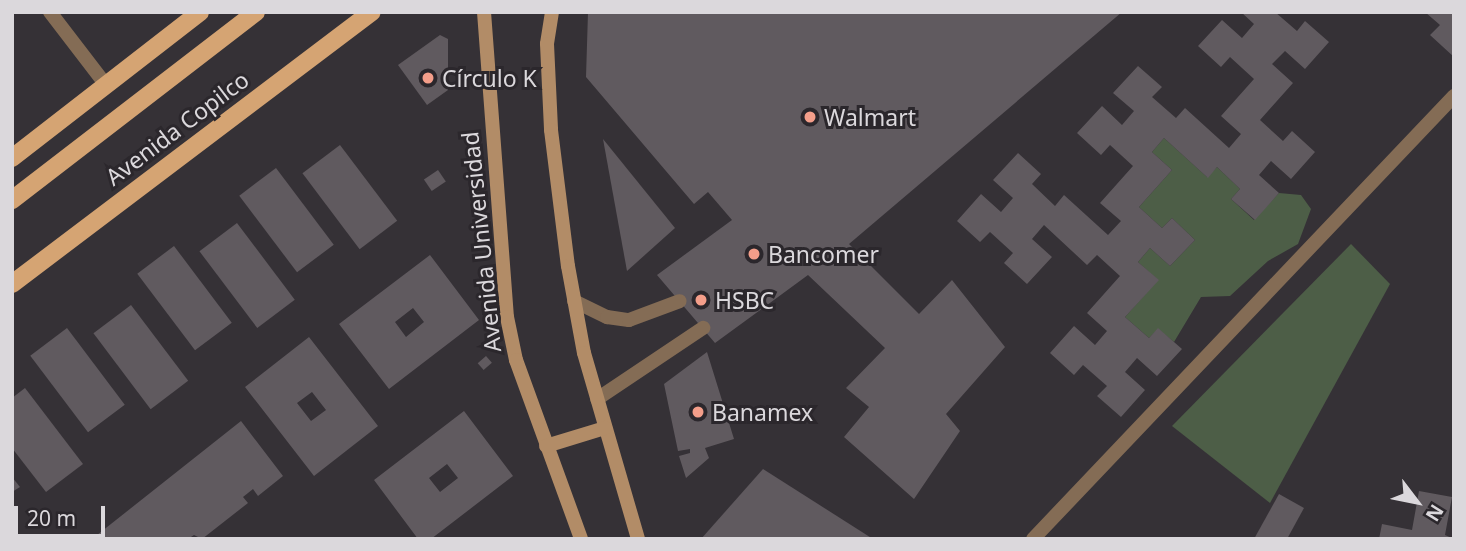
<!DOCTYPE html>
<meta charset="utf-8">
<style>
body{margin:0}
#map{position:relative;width:1466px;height:551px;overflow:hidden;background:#353136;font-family:"Noto Sans",sans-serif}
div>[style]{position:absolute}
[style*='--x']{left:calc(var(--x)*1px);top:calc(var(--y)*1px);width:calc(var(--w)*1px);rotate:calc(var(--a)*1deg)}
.green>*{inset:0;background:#4d5e47}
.building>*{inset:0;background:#605a5f;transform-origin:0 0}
.lane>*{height:14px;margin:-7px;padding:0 7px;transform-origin:7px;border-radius:7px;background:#846c55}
.street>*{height:14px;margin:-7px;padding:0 7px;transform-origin:7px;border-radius:7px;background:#846c55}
.secondary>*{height:14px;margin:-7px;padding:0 7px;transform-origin:7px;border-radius:7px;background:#b28c67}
.primary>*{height:18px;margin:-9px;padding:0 9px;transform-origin:9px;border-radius:9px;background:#d5a473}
.dots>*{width:19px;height:19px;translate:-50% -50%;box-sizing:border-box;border:4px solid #2b272c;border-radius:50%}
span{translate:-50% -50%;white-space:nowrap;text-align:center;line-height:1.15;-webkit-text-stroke:6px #2b272c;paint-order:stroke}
.poi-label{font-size:23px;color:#dbd8dc}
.left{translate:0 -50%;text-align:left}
.street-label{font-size:23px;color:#dbd8dc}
.frame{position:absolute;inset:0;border:14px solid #dbd8dc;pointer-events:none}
.north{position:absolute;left:1382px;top:467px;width:70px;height:70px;-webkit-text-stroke:5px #2b272c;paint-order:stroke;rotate:122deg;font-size:19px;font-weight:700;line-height:28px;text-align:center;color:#dbd8dc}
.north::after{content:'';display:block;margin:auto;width:24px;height:32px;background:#dbd8dc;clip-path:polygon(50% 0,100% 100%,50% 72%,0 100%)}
.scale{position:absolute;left:14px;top:506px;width:91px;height:32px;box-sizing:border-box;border:4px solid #dbd8dc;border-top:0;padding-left:9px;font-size:21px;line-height:24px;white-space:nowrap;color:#dbd8dc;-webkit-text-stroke:5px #2b272c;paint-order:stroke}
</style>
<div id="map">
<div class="green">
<i style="clip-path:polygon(1164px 138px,1207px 177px,1217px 167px,1240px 189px,1231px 199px,1254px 220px,1279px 193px,1301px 195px,1311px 209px,1298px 244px,1268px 261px,1230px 296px,1201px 297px,1174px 342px,1158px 329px,1149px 338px,1125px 317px,1158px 280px,1138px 262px,1150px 248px,1170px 266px,1195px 240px,1172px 218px,1162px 228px,1139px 207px,1172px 170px,1152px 152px)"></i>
<i style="clip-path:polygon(1351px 244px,1390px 284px,1270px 503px,1172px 426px)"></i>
</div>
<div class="building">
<i style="clip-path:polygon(588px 12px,1122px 12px,849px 244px,919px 314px,952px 280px,1005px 347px,946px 414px,960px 431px,914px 499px,844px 437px,869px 407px,846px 388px,885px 348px,808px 275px,715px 343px,657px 275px,732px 220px,708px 192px,694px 204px,586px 77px)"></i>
<i style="clip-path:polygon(1241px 12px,1275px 12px,1297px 31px,1305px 21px,1329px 42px,1305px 69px,1285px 51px,1272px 64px,1293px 83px,1260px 120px,1283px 141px,1292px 131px,1315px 152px,1291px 179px,1271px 161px,1259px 175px,1279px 193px,1255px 220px,1231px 199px,1240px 189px,1217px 167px,1208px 178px,1164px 138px,1152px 152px,1172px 170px,1139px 207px,1162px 228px,1172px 218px,1195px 240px,1170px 266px,1150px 248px,1138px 262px,1159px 280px,1125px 317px,1149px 338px,1158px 328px,1182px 349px,1157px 376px,1137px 358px,1125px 372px,1145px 390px,1121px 417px,1097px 396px,1107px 386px,1083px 365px,1074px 375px,1050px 353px,1074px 326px,1095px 345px,1107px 331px,1087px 313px,1120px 276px,1097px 255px,1087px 265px,1044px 225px,1032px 239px,1052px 257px,1027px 284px,1004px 263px,1013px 253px,990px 232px,980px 242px,957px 221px,981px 194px,1001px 212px,1013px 198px,993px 180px,1018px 153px,1041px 174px,1032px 184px,1055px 206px,1064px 195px,1108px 235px,1121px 221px,1100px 203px,1133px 166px,1110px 145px,1101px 155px,1077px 133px,1102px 106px,1122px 125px,1134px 111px,1113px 93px,1138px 66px,1162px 87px,1152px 97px,1176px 118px,1185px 108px,1229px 148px,1241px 134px,1221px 116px,1254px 79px,1230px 57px,1221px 67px,1198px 46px,1222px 20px,1242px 38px,1254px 24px)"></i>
<i style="clip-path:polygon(1425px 12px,1454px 12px,1454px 57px,1430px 35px,1440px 25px)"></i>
<i style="clip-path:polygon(440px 35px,448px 39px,448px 90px,427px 105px,398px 65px)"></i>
<i style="clip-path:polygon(603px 139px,675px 228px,627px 271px)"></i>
<i style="left:340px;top:145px;width:95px;height:47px;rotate:53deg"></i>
<i style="left:276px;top:168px;width:96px;height:46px;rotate:53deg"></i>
<i style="left:438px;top:170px;width:14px;height:17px;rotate:56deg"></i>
<i style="left:237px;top:223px;width:96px;height:47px;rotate:53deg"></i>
<i style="left:174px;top:246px;width:96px;height:46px;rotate:53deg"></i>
<i style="clip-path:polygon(evenodd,430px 255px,479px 320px,389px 389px,339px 324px,430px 255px,413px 308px,424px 322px,406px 337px,395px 322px,413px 308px)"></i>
<i style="left:131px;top:305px;width:95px;height:47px;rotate:53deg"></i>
<i style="left:67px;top:328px;width:96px;height:46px;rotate:53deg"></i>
<i style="clip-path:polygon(evenodd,309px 337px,378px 426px,314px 476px,245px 387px,309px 337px,312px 392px,326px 410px,311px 421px,297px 403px,312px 392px)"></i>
<i style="clip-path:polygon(707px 352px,734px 439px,705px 448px,709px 458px,686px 478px,679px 456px,690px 453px,690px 449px,678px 451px,664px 384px)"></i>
<i style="left:486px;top:356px;width:9px;height:11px;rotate:49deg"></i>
<i style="clip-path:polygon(25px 388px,83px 464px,46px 492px,12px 448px,12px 398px)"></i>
<i style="clip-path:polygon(evenodd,464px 411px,513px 476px,431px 539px,418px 539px,374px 480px,464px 411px,447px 464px,458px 478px,440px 492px,429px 478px,447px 464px)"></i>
<i style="clip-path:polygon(241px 421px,283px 476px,258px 496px,253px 489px,243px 497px,248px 503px,202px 539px,194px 535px,188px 539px,92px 539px)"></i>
<i style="clip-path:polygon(763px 469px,873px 539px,701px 539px)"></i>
<i style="clip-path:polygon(12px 477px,20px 487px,12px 492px)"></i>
<i style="clip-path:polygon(1419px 491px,1452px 497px,1445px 535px,1454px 539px,1379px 539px,1382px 524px,1412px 530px)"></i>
<i style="clip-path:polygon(1279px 494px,1304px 508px,1287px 539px,1254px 539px)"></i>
</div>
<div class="lane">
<i style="--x:574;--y:301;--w:37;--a:26"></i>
<i style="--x:607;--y:317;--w:22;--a:8"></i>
<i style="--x:629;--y:320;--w:54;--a:-20.4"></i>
<i style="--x:597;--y:399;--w:128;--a:-33.8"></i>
<i style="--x:1033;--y:539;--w:611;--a:-46.46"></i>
</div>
<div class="street">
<i style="--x:50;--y:12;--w:92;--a:52.5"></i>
</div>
<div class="secondary">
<i style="--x:484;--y:12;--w:306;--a:85.7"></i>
<i style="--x:507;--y:317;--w:44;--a:78.2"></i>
<i style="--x:516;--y:360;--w:190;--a:70"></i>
<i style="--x:552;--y:12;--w:32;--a:99"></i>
<i style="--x:547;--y:44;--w:86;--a:87.3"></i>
<i style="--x:551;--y:130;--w:137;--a:82.9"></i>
<i style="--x:568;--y:266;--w:88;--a:79.6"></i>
<i style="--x:584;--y:353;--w:194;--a:73.8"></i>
<i style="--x:546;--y:446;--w:62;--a:-17"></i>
</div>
<div class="primary">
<i style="--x:12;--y:158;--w:238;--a:-37.8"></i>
<i style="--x:12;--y:200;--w:308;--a:-37.6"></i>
<i style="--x:12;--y:284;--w:451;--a:-37.1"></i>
</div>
<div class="dots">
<i style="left:428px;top:78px;background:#f49e8a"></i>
<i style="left:810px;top:117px;background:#f49e8a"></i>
<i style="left:754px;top:254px;background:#f49e8a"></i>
<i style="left:701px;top:300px;background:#f49e8a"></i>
<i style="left:698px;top:412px;background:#f49e8a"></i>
</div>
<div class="poi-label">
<span class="left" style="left:442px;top:78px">Círculo K</span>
<span class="left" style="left:824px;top:117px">Walmart</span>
<span class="left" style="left:768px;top:254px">Bancomer</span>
<span class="left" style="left:715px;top:300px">HSBC</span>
<span class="left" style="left:712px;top:412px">Banamex</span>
</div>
<div class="street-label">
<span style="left:177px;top:128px;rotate:-37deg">Avenida Copilco</span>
<span style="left:481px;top:242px;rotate:-96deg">Avenida Universidad</span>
</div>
<div class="frame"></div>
<div class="north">N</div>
<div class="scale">20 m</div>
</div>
